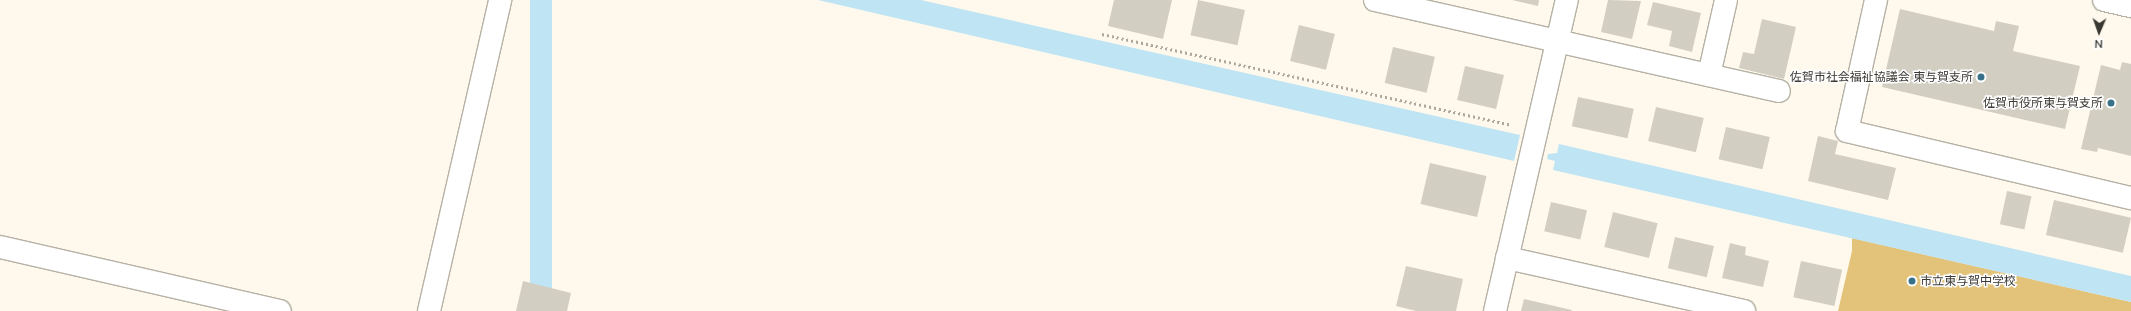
<!DOCTYPE html>
<meta charset="utf-8">
<style>
body{margin:0}
#map{position:relative;width:2131px;height:311px;overflow:hidden;background:#fff9ed;font-family:Mulish,"Noto Sans JP",sans-serif}
div>[style]{position:absolute}
[style*='--x']{left:calc(var(--x)*1px);top:calc(var(--y)*1px);width:calc(var(--w)*1px);rotate:calc(var(--a)*1deg)}
.green>*{inset:0;background:#e3c379}
.water>*{inset:0;background:#bfe4f4;transform-origin:0 0}
.building>*{inset:0;background:#d3cec2;transform-origin:0 0}
.path>*{height:2.5px;margin-top:-1.25px;transform-origin:0;background:repeating-linear-gradient(90deg,#aca89f 0 2px,transparent 0 5px)}
.roads{filter:drop-shadow(1px 0 #b6b1a5) drop-shadow(-1px 0 #b6b1a5) drop-shadow(0 1px #b6b1a5) drop-shadow(0 -1px #b6b1a5)}
.minor>*{height:22px;margin:-11px;padding:0 11px;transform-origin:11px;border-radius:11px;background:#fff}
.dots>*{width:11px;height:11px;translate:-50% -50%;box-sizing:border-box;border:2px solid #fff;border-radius:50%}
span{translate:-50% -50%;white-space:nowrap;text-align:center;line-height:1.15;-webkit-text-stroke:3px #fff;paint-order:stroke}
.poi-label{font-size:12px;color:#3b3934}
.right{translate:-100% -50%;text-align:right}
.left{translate:0 -50%;text-align:left}
.north{position:absolute;left:2079px;top:12px;width:40px;height:40px;-webkit-text-stroke:3px #fff;paint-order:stroke;rotate:182deg;font-size:11px;font-weight:700;line-height:16px;text-align:center;color:#3b3934}
.north::after{content:'';display:block;margin:auto;width:14px;height:18px;background:#3b3934;clip-path:polygon(50% 0,100% 100%,50% 72%,0 100%)}
</style>
<div id="map">
<div class="green">
<i style="clip-path:polygon(1852px 238px,2131px 302px,2131px 311px,1838px 311px,1852px 251px)"></i>
</div>
<div class="water">
<i style="left:530px;top:0;width:22px;height:319px"></i>
<i style="clip-path:polygon(818px 0,921px 0,1520px 135px,1514px 161px)"></i>
<i style="clip-path:polygon(1559px 144px,2131px 276px,2131px 302px,1553px 170px,1555px 161px,1547px 159px,1548px 154px,1557px 153px)"></i>
</div>
<div class="building">
<i style="clip-path:polygon(1114px 0,1172px 0,1163px 39px,1108px 26px)"></i>
<i style="left:1198px;top:0;width:48px;height:36px;rotate:12deg"></i>
<i style="clip-path:polygon(1512px 0,1539px 0,1538px 6px)"></i>
<i style="clip-path:polygon(1608px 0,1641px 1px,1632px 39px,1601px 32px)"></i>
<i style="clip-path:polygon(1653px 2px,1701px 13px,1692px 52px,1669px 46px,1672px 31px,1647px 25px)"></i>
<i style="clip-path:polygon(1900px 9px,1994px 31px,1996px 21px,2019px 26px,2013px 51px,2080px 66px,2065px 129px,1882px 87px)"></i>
<i style="clip-path:polygon(1762px 19px,1796px 27px,1784px 79px,1739px 68px,1743px 52px,1754px 54px)"></i>
<i style="left:1299px;top:25px;width:37px;height:37px;rotate:14deg"></i>
<i style="left:1393px;top:47px;width:43px;height:37px;rotate:13deg"></i>
<i style="clip-path:polygon(2122px 62px,2131px 64px,2131px 156px,2098px 148px,2097px 152px,2081px 149px,2101px 65px,2120px 70px)"></i>
<i style="left:1465px;top:66px;width:40px;height:35px;rotate:13deg"></i>
<i style="left:1578px;top:97px;width:57px;height:30px;rotate:12deg"></i>
<i style="left:1656px;top:107px;width:49px;height:35px;rotate:13deg"></i>
<i style="left:1726px;top:127px;width:45px;height:33px;rotate:13deg"></i>
<i style="clip-path:polygon(1818px 136px,1838px 141px,1835px 154px,1896px 168px,1888px 200px,1808px 181px)"></i>
<i style="left:1430px;top:163px;width:58px;height:42px;rotate:13deg"></i>
<i style="left:2007px;top:191px;width:25px;height:34px;rotate:12deg"></i>
<i style="left:2054px;top:200px;width:79px;height:36px;rotate:13deg"></i>
<i style="left:1551px;top:202px;width:37px;height:30px;rotate:13deg"></i>
<i style="left:1613px;top:212px;width:46px;height:36px;rotate:14deg"></i>
<i style="left:1675px;top:237px;width:40px;height:32px;rotate:13deg"></i>
<i style="clip-path:polygon(1730px 243px,1746px 247px,1745px 255px,1769px 261px,1763px 287px,1722px 278px)"></i>
<i style="left:1801px;top:261px;width:42px;height:37px;rotate:12deg"></i>
<i style="clip-path:polygon(1406px 266px,1463px 279px,1456px 311px,1416px 311px,1396px 306px)"></i>
<i style="clip-path:polygon(523px 281px,571px 293px,567px 311px,516px 311px)"></i>
<i style="clip-path:polygon(1524px 299px,1572px 310px,1571px 311px,1521px 311px)"></i>
</div>
<div class="path">
<i style="--x:1102;--y:34;--w:419;--a:12.5"></i>
</div>
<div class="roads">
<div class="minor">
<i style="--x:1375;--y:0;--w:414;--a:12.7"></i>
<i style="--x:1876;--y:0;--w:134;--a:102.5"></i>
<i style="--x:1847;--y:131;--w:292;--a:13.3"></i>
<i style="--x:2104;--y:0;--w:28;--a:13"></i>
<i style="--x:1709;--y:75;--w:77;--a:-77.2"></i>
<i style="--x:0;--y:247;--w:287;--a:12.9"></i>
<i style="--x:1507;--y:258;--w:243;--a:12.6"></i>
<i style="--x:429;--y:311;--w:319;--a:-77.1"></i>
<i style="--x:1495;--y:311;--w:319;--a:-77"></i>
</div>
</div>
<div class="dots">
<i style="left:1981px;top:77px;background:#37728a"></i>
<i style="left:2111px;top:103px;background:#37728a"></i>
<i style="left:1912px;top:281px;background:#37728a"></i>
</div>
<div class="poi-label">
<span class="right" style="left:1973px;top:77px">佐賀市社会福祉協議会 東与賀支所</span>
<span class="right" style="left:2103px;top:103px">佐賀市役所東与賀支所</span>
<span class="left" style="left:1920px;top:281px">市立東与賀中学校</span>
</div>
<div class="north">N</div>
</div>
